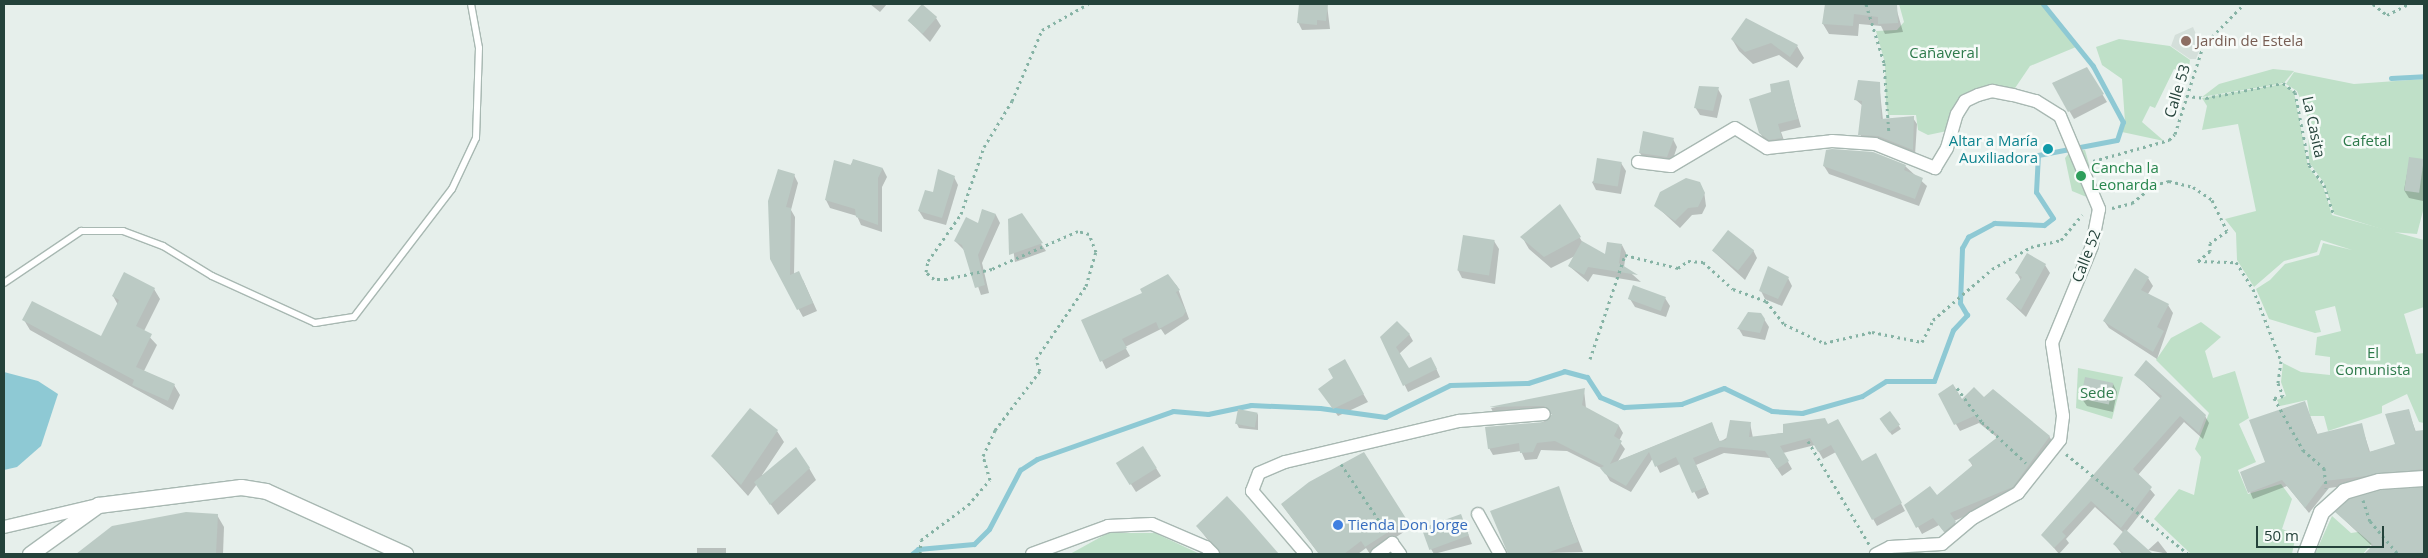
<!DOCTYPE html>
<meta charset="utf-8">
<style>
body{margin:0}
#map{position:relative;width:2428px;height:558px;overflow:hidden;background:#e6efeb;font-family:"Open Sans",sans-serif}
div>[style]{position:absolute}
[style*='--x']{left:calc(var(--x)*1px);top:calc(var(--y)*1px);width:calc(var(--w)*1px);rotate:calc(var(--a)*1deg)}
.built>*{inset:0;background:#d4dfda}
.green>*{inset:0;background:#bfe0c8}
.water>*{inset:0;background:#8ec9d4}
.shadow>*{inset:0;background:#0003;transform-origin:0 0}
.stream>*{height:5px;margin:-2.5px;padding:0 2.5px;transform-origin:2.5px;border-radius:2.5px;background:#8ec9d4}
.building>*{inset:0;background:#bbcac4;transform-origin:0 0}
.path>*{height:3px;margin-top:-1.5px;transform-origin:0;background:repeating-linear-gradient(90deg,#86b3a5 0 2.5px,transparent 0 6.5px)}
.roads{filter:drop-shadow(1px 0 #a8b8b2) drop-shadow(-1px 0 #a8b8b2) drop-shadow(0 1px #a8b8b2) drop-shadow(0 -1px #a8b8b2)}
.service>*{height:6px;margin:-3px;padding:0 3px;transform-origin:3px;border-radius:3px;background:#fff}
.minor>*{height:12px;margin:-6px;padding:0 6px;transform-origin:6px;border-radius:6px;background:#fff}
.tertiary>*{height:15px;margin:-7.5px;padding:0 7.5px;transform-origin:7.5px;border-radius:7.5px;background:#fff}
.dots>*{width:14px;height:14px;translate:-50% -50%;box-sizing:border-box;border:2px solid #f7fbf9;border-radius:50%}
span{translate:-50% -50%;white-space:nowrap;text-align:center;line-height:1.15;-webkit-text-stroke:5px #f7fbf9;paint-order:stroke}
.education-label{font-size:15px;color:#785e54}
.left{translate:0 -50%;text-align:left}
.park-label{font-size:15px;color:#2d7a4b}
.street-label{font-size:15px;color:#24423a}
.culture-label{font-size:15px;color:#0d838f}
.right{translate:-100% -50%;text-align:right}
.leisure-label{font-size:15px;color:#27864d}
.shop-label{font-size:15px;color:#366cbe}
.frame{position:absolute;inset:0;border:5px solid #24423a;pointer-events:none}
.scale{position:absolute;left:2256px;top:526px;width:128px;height:22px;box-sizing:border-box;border:2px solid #24423a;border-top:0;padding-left:6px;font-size:15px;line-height:18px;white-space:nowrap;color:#24423a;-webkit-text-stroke:4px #f7fbf9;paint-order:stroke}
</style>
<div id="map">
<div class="built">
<i style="clip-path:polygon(2193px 27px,2201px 46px,2196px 59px,2190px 59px,2171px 46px,2175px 35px)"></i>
</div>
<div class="green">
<i style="clip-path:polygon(1899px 4px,2041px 4px,2076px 47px,2030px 66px,2011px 94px,1975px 94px,1947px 131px,1928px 135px,1918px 130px,1916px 115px,1888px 115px,1886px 103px,1885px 63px,1876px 31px,1897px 30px,1904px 22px)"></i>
<i style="clip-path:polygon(2119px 39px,2170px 46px,2190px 60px,2188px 75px,2174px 69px,2155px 108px,2150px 106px,2142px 122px,2164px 141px,2122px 132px,2125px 122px,2122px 79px,2102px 65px,2096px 47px)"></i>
<i style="clip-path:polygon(2273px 69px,2294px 71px,2284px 83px,2202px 97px,2219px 84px)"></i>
<i style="clip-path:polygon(2294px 72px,2354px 84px,2424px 79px,2424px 207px,2417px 234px,2391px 232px,2334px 214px,2324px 183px,2309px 162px,2308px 118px,2297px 91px,2286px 84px)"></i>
<i style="clip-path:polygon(2283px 84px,2294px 92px,2308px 166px,2323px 186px,2332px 215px,2424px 240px,2424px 307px,2404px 314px,2416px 354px,2424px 353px,2424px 423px,2419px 422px,2407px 394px,2382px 406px,2382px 413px,2328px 431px,2324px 416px,2310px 416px,2307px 400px,2280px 406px,2277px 400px,2286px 396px,2281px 382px,2283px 363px,2301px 372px,2330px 375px,2330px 357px,2315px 355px,2317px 337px,2341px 331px,2335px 306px,2315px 311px,2321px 332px,2315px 333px,2269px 319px,2256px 289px,2270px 280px,2285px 264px,2319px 255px,2323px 243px,2352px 250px,2321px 240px,2317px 252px,2284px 261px,2254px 287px,2237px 260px,2236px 233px,2225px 219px,2256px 211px,2238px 124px,2202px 130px,2207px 106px,2202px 98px)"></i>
<i style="clip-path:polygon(2085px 150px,2094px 182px,2089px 198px,2072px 191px,2065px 158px,2071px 151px)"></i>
<i style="clip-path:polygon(2201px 322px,2221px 337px,2205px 351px,2213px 378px,2235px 371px,2249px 418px,2239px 424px,2256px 462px,2238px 470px,2248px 494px,2281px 484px,2292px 499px,2282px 529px,2296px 534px,2292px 554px,2191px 554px,2154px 519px,2179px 489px,2194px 495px,2201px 457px,2195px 449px,2209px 413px,2156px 360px,2171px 338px)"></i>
<i style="clip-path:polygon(2078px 368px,2123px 377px,2112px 419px,2076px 408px)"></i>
<i style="clip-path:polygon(2332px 516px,2351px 533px,2365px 531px,2378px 536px,2363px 554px,2315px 554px)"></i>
<i style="clip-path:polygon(1108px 533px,1155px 533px,1200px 554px,1070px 554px)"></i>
</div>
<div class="water">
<i style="clip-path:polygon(4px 372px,38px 381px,58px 394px,41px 446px,17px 467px,4px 470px)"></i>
</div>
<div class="shadow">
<i style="clip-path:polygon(870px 4px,887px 4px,880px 12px)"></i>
<i style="clip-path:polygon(1300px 4px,1327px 5px,1330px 29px,1302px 30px,1298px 22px)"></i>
<i style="clip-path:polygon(1826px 4px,1895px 4px,1903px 32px,1885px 34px,1881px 26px,1859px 24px,1858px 36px,1829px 34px,1823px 24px)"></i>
<i style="clip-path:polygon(936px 18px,941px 26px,930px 42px,909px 21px)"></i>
<i style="clip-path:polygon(1746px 20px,1797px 46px,1804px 58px,1797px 68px,1779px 55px,1753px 64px,1739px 51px,1732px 39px)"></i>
<i style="clip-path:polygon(2087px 69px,2107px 102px,2074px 119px,2053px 83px)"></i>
<i style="clip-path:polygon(1788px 81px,1801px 127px,1781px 132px,1786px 146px,1765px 141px,1760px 133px,1773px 93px)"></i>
<i style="clip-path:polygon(1879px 83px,1883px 120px,1913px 118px,1917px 124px,1915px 155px,1863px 140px,1860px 134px,1863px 106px,1856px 100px)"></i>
<i style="clip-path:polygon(1718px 89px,1722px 96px,1717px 118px,1700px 115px,1695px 107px)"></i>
<i style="clip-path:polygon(1673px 139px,1677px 147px,1671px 165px,1645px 161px,1640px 153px)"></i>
<i style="clip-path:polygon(2410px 158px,2424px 160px,2423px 201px,2409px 198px,2404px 190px)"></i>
<i style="clip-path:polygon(854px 160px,883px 169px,887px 177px,882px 187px,882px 232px,861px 225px,857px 216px,830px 208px,826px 200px)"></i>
<i style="clip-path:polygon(1621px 163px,1626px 171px,1621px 194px,1596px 190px,1592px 182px)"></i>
<i style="clip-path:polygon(1824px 166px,1905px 166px,1927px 186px,1919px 206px,1829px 174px)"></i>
<i style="clip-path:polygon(794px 175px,798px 183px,791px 210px,795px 217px,794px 275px,803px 280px,817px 311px,803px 317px,771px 259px)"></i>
<i style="clip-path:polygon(954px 177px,958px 185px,946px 225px,924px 219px,919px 211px)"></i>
<i style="clip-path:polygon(1704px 191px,1706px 206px,1702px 214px,1692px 215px,1680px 228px,1656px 206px)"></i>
<i style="clip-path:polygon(1560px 206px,1583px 243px,1606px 256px,1622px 245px,1626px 253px,1624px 267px,1641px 282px,1593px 274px,1588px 282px,1569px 266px,1575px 256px,1551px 268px,1529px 249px,1522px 237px)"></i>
<i style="clip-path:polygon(983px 210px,996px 215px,1000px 223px,982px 263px,989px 293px,981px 295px,966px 252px,955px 241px,979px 224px)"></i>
<i style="clip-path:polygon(1021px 215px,1046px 251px,1015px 262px,1009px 220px)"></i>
<i style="clip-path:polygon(1494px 241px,1499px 249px,1495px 284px,1462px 278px,1458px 270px)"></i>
<i style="clip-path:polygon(1753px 250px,1757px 258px,1745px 280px,1713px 251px)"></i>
<i style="clip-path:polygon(2045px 265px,2050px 273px,2026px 317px,2007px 299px,2021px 281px,2017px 273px)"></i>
<i style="clip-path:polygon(1168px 276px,1177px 286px,1189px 319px,1165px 335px,1161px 329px,1125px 347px,1130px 356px,1106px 369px,1083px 321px,1143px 294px)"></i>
<i style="clip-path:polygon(1788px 278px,1792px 286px,1782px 306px,1765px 299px,1761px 291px)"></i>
<i style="clip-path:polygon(2148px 278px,2153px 286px,2148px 294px,2168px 305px,2173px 313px,2157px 359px,2109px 328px,2104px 321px)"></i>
<i style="clip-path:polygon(154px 289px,160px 299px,144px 331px,157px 345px,144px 371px,174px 385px,180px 395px,173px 410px,30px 330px,24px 320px,102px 337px,118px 305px,113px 296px)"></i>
<i style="clip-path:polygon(1665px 298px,1670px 306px,1666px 317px,1635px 307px,1630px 299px)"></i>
<i style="clip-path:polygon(1764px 319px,1769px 327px,1765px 340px,1743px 336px,1739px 329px)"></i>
<i style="clip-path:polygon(1409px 334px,1413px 341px,1399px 354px,1409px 370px,1435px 366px,1440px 377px,1408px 392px,1382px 337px)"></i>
<i style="clip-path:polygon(1344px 361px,1368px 402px,1338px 416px,1325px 397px)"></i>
<i style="clip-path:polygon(2136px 375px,2205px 416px,2209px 423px,2203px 439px,2184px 422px,2138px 475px,2155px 495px,2126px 532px,2147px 551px,2158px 541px,2168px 554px,2148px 550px,2149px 554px,2122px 554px,2114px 544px,2124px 533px,2095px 507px,2066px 539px,2069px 543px,2059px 554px,2043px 535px,2161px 399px)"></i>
<i style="clip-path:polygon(2113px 384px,2117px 392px,2113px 412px,2087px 406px,2082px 399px)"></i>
<i style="clip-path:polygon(1584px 390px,1586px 408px,1619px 426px,1623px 433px,1619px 441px,1625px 449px,1618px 461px,1711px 423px,1720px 442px,1750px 423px,1753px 438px,1828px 425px,1862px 462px,1879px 462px,1905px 511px,1877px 526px,1836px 452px,1823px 459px,1815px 445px,1783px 453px,1792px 469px,1782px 476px,1770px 458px,1724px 453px,1696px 465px,1709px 494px,1698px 499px,1680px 464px,1660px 473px,1653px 458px,1631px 492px,1610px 481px,1603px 469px,1567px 451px,1541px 450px,1537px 459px,1525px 460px,1521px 451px,1493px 455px,1489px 448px,1553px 417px,1552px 414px,1494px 414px,1491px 408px)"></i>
<i style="clip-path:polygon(1939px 395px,1962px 401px,1984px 399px,2049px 436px,2054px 444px,2017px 494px,1954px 521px,1959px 530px,1949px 538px,1939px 525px,1922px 534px,1906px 505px,1936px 497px,1973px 467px,1970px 461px,1998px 438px,1979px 423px,1960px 431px)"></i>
<i style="clip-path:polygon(2304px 403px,2318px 435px,2361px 424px,2370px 452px,2396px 445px,2387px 414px,2408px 410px,2416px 432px,2424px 431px,2424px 475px,2329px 488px,2309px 513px,2287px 486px,2253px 499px,2242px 473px,2266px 463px,2251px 421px)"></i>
<i style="clip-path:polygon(1890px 413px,1901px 429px,1892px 435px,1883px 423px)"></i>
<i style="clip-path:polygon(1258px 414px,1258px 430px,1239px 428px,1237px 424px)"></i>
<i style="clip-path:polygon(777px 431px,784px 442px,762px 475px,809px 468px,816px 480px,778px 515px,757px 484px,748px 496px,712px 456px)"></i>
<i style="clip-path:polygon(1118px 464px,1156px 468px,1161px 476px,1136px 492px)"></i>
<i style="clip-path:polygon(1558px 488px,1583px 552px,1508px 554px,1509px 550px)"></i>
<i style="clip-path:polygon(2424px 488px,2424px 554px,2367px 554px,2373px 547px,2336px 512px,2381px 492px)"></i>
<i style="clip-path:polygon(1227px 498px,1277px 554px,1219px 554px,1197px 526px)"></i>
<i style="clip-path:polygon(1282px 505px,1406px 521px,1410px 528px,1370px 554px,1366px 548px,1358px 554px,1319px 554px)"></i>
<i style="clip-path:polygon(217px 515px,224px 527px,223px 554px,77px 554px,113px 527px)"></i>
<i style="clip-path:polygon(1461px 516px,1472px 544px,1434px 554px,1431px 549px)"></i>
<i style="left:697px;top:548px;width:29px;height:6px"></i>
</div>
<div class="stream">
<i style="--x:2391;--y:78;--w:33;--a:-3"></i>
<i style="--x:912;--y:554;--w:8;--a:-40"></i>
<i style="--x:918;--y:549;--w:56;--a:-5.1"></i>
<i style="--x:974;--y:544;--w:21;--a:-45"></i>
<i style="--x:989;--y:529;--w:67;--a:-62.3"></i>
<i style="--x:1020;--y:470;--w:20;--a:-33"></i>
<i style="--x:1037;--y:459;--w:144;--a:-19.4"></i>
<i style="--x:1173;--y:411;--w:35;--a:5"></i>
<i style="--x:1208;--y:414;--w:44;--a:-11.8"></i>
<i style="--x:1251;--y:405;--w:69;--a:2.5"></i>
<i style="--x:1320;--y:408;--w:66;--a:7.9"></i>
<i style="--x:1385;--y:417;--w:72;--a:-26.2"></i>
<i style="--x:1450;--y:385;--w:78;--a:-1.5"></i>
<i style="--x:1528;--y:383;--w:38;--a:-18"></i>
<i style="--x:1564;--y:371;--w:24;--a:15"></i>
<i style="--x:1587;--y:377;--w:24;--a:57"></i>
<i style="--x:1600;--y:397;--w:26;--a:23"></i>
<i style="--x:1624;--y:407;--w:57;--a:-3"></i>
<i style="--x:1681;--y:404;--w:46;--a:-20.4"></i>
<i style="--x:1724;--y:388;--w:53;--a:25.6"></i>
<i style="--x:1772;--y:411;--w:30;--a:4"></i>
<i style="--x:1802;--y:413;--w:62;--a:-15.8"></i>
<i style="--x:1862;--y:396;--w:28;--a:-32"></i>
<i style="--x:1886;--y:381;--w:48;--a:0"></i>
<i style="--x:1934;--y:381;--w:54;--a:-69.6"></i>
<i style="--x:1953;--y:330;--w:21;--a:-47"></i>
<i style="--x:1967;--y:315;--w:14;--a:-120"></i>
<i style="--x:1960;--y:303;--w:55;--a:-87.9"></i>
<i style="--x:1962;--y:248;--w:13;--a:-61"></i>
<i style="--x:1968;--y:237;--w:30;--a:-28"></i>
<i style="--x:1994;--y:223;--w:50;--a:2.3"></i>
<i style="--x:2044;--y:225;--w:11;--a:-38"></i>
<i style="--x:2053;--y:218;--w:31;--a:-123"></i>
<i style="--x:2036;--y:192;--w:37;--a:-87"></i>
<i style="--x:2038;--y:155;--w:80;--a:-10.8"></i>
<i style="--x:2117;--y:140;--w:19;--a:-72"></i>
<i style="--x:2123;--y:122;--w:64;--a:-118.2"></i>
<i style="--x:2093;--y:66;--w:80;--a:-128.9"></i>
</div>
<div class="building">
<i style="left:922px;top:4px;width:20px;height:22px;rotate:41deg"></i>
<i style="clip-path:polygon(1299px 4px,1328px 4px,1326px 21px,1317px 20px,1317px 25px,1297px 23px)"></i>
<i style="clip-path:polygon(1825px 4px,1897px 4px,1898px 23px,1878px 24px,1878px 17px,1854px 14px,1853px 26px,1822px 24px)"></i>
<i style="clip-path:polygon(1746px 18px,1798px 45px,1790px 57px,1771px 43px,1745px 52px,1731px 39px)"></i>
<i style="clip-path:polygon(2087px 67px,2104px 94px,2068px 112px,2052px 83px)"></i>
<i style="clip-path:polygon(1789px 80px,1798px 119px,1778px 124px,1782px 138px,1769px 140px,1759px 133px,1749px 99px,1771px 92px,1770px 84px)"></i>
<i style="clip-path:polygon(1858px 80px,1880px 82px,1881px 119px,1914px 116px,1913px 150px,1878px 136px,1858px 135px,1862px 101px,1854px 100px)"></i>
<i style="clip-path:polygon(1699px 86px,1719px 87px,1713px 111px,1694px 108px)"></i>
<i style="clip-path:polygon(1643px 131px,1674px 138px,1667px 157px,1639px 153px)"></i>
<i style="clip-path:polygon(1832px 149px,1873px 152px,1906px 165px,1904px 170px,1923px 178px,1915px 199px,1823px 166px,1826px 150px)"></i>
<i style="left:2409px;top:157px;width:15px;height:34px;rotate:8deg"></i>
<i style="left:1597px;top:158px;width:25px;height:25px;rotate:9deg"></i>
<i style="clip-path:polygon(853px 159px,883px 168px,878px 178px,878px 225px,856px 217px,855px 209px,825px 200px,834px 160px,851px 165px)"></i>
<i style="clip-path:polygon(778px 169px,795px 174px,786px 207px,791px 208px,790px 275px,799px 271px,813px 303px,797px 310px,770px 259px,768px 201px)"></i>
<i style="clip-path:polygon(938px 169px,955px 176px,942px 218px,918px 211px,925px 190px,933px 192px)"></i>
<i style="clip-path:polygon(1686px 178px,1700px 182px,1705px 193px,1698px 207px,1688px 208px,1675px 221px,1654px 206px,1660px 192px)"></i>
<i style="clip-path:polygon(1560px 204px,1581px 237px,1544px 257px,1520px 237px)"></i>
<i style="clip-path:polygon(982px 209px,996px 214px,978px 255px,985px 285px,975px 288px,962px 245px,954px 241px,966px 217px,978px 223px)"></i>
<i style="clip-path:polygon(1022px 213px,1043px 243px,1009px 255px,1008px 219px)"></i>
<i style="left:1728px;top:230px;width:33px;height:26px;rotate:38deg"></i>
<i style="left:1463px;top:235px;width:32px;height:36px;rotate:9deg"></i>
<i style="clip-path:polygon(1582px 241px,1605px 254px,1607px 242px,1622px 244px,1619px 263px,1638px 275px,1588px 267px,1584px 275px,1568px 266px)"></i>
<i style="clip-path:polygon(2027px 253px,2046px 264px,2021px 310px,2006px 299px,2022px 277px,2015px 273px)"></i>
<i style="clip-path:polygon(1768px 266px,1789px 277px,1778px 299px,1759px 291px)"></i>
<i style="clip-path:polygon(2135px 268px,2149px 277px,2141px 290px,2169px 304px,2157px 327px,2164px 331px,2153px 352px,2103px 321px)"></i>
<i style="clip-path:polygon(124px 272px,155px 288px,136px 326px,152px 334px,136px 367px,175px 384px,168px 401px,132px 385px,134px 380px,22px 320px,32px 301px,101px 336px,119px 300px,112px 296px)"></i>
<i style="clip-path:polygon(1168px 274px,1180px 290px,1176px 292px,1186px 311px,1183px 316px,1159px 329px,1156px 322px,1122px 339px,1127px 348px,1100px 362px,1081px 320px,1142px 293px,1140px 289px)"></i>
<i style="left:1633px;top:285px;width:35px;height:15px;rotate:20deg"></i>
<i style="clip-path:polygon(1748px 312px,1761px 313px,1765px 319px,1760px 333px,1737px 329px)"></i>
<i style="clip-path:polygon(1397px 321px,1410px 334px,1396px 347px,1409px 368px,1431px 357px,1437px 369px,1403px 386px,1380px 337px)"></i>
<i style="clip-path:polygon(1345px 359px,1364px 394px,1333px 409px,1318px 389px,1333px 378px,1328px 369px)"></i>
<i style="clip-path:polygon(2146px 360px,2206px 415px,2199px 433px,2180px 416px,2133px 469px,2152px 487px,2121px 528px,2091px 501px,2062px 532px,2066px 536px,2054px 548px,2041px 535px,2162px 396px,2134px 375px)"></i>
<i style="left:2085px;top:377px;width:29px;height:22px;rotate:12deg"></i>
<i style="clip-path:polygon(1953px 384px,1962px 399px,1974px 387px,1984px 397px,1993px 389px,2050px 436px,2013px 487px,1950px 513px,1956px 522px,1944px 532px,1933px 518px,1916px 528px,1904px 505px,1930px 486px,1937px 495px,1973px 465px,1968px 460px,1999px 436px,1974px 416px,1954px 425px,1938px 394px)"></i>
<i style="clip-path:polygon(1585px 388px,1582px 405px,1619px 425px,1614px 436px,1622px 441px,1610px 464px,1712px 422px,1719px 441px,1726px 440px,1730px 420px,1751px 422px,1749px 437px,1783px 433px,1783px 424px,1825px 418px,1828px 424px,1838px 419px,1862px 461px,1876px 453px,1902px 503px,1872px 520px,1831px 445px,1818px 452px,1810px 438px,1780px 446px,1789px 461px,1777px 469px,1765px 451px,1720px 447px,1693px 458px,1706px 487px,1692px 493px,1676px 457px,1655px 467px,1649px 452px,1626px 486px,1605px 474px,1600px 468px,1604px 466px,1555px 441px,1537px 443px,1533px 452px,1520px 453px,1519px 443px,1488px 449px,1485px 427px,1545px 422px,1552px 414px,1544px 406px,1489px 407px)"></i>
<i style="clip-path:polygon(2305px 401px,2317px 434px,2362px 423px,2369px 452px,2395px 444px,2385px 414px,2409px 409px,2415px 431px,2424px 430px,2424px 469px,2325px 481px,2305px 508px,2282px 480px,2248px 493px,2240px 472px,2265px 462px,2249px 420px)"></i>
<i style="clip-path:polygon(750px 408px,778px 430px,741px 485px,711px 456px)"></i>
<i style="left:1238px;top:409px;width:20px;height:15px;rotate:11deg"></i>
<i style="left:1890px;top:411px;width:17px;height:13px;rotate:54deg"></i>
<i style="left:1143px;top:446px;width:26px;height:32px;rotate:58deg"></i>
<i style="clip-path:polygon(796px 447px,810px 468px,770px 505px,754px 482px)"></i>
<i style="clip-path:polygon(1364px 452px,1407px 520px,1365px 547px,1361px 541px,1344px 554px,1319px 554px,1281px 504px,1309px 482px)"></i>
<i style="clip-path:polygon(1559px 486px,1578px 542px,1544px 554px,1508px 554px,1490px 511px)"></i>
<i style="clip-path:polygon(2424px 487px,2424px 554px,2364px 554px,2373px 545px,2335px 512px,2349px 499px,2381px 490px)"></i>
<i style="clip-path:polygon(1227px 496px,1244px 514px,1279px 554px,1222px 554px,1196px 526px)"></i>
<i style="clip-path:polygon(186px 512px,218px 514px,216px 554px,76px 554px,112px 526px)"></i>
<i style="left:1461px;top:514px;width:23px;height:42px;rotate:70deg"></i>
<i style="clip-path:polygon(2125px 529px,2153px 554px,2125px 554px,2113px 544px)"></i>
</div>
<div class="path">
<i style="--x:1866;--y:4;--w:62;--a:73"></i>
<i style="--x:1884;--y:63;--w:71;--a:86"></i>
<i style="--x:2373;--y:4;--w:18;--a:38"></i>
<i style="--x:2387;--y:15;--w:25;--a:-27"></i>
<i style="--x:2186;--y:96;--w:20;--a:6"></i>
<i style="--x:2206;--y:98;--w:78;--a:-11"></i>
<i style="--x:2283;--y:83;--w:15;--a:37"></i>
<i style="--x:2295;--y:92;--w:74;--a:79.1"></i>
<i style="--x:2309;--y:165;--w:25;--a:53"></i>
<i style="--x:2324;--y:185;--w:32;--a:72"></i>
<i style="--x:2093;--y:161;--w:79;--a:-15.4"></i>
<i style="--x:2169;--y:140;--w:8;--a:-45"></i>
<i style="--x:2175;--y:134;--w:92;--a:-72.3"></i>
<i style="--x:2203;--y:46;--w:59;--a:-45.7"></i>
<i style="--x:2112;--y:208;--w:21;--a:-14"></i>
<i style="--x:2132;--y:203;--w:28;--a:-39"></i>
<i style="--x:2154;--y:185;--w:16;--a:-15"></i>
<i style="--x:2169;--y:181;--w:25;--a:14"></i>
<i style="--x:2193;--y:187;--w:23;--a:34"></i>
<i style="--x:2212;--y:200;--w:34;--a:64"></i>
<i style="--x:2227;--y:231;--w:21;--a:145"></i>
<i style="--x:2210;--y:243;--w:8;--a:90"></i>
<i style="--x:2210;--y:251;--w:16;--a:140"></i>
<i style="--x:2198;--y:261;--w:38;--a:2"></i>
<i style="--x:2236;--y:262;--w:32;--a:58"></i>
<i style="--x:2253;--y:289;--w:77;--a:68.7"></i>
<i style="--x:2281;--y:361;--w:22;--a:98"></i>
<i style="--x:2278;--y:383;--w:14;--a:69"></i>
<i style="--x:2283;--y:396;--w:9;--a:167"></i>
<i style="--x:2274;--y:398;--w:60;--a:60.9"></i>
<i style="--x:2303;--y:450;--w:28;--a:41"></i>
<i style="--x:2324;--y:468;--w:20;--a:84"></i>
<i style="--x:1590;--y:359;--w:110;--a:-71.4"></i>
<i style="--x:1625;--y:255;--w:55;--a:13.8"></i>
<i style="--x:1678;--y:268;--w:12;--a:-35"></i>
<i style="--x:1688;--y:261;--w:15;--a:4"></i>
<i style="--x:1703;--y:262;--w:40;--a:42"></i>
<i style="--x:1733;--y:289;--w:35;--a:20"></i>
<i style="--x:1766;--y:301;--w:29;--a:52"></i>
<i style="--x:1784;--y:324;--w:44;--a:25.4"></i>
<i style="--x:1824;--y:343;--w:49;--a:-12.9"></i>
<i style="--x:1872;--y:332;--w:51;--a:11.3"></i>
<i style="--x:1922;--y:342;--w:25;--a:-63"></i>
<i style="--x:1933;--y:320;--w:78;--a:-40.8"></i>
<i style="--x:1992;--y:269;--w:45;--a:-29.4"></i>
<i style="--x:2031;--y:247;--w:31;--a:-13"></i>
<i style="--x:2061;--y:240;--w:33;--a:-50"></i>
<i style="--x:1957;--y:388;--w:42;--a:53.7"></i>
<i style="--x:1982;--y:422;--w:60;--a:43"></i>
<i style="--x:1808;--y:441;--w:120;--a:59.4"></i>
<i style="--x:2066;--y:454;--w:158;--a:39.3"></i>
<i style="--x:1341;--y:464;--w:81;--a:56.1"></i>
<i style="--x:2363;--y:500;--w:22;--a:72"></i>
<i style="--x:2370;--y:521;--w:43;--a:49.7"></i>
<i style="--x:920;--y:554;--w:14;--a:-86"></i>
<i style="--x:921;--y:540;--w:59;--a:-36.7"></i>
<i style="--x:968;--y:505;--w:33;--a:-49"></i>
<i style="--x:990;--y:480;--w:25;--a:-106"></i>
<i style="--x:983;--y:456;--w:29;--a:-65"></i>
<i style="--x:995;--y:430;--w:74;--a:-52.7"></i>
<i style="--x:1040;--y:371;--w:13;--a:-108"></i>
<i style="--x:1036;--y:359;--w:88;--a:-55.6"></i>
<i style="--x:1086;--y:286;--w:35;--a:-74"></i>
<i style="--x:1096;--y:252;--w:19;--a:-111"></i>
<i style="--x:1089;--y:234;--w:11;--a:-165"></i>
<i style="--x:1078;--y:231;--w:94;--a:156.2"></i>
<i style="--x:992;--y:269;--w:47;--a:167.7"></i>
<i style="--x:946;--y:279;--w:12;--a:180"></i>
<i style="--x:934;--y:279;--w:11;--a:-139"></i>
<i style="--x:926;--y:272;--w:11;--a:-80"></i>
<i style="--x:928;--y:261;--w:57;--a:-54.9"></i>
<i style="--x:961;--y:214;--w:71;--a:-71.1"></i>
<i style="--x:984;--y:147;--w:54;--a:-58.7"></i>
<i style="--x:1012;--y:101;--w:77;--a:-67.1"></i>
<i style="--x:1042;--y:30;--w:53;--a:-29.5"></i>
</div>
<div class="roads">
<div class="service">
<i style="--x:4;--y:283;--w:93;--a:-34"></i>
<i style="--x:81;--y:231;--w:42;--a:0"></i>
<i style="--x:123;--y:231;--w:43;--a:20.6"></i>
<i style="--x:163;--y:246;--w:57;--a:31.5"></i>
<i style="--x:212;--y:276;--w:113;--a:24.5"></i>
<i style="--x:315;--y:323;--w:39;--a:-9"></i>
<i style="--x:354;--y:317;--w:161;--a:-52.6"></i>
<i style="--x:452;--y:189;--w:56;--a:-64.8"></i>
<i style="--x:476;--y:138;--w:90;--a:-88.1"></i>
<i style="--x:479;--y:48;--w:45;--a:-100.3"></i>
</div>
<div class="minor">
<i style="--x:1638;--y:162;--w:33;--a:7"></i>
<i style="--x:1671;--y:166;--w:74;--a:-30.7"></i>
<i style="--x:1735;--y:128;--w:38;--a:32"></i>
<i style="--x:1767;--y:148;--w:65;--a:-6.1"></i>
<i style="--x:1832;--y:141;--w:43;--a:4"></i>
<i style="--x:1875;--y:144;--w:65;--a:21.8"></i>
<i style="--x:1935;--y:168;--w:23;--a:-59"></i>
<i style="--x:1947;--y:148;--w:35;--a:-74"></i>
<i style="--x:1957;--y:114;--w:15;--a:-58"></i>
<i style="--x:1965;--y:101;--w:14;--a:-25"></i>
<i style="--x:1978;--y:95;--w:15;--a:-16"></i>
<i style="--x:1992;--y:91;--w:21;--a:11"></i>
<i style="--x:2013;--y:95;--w:24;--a:15"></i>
<i style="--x:2036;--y:101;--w:28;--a:32"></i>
<i style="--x:2060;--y:116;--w:101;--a:67.2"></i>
<i style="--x:2099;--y:209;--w:38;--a:101"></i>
<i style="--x:2092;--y:246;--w:105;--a:112.4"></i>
<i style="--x:2052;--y:343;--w:74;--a:81.4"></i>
<i style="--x:2063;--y:416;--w:24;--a:97"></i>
<i style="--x:2060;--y:440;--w:68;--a:128.4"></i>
<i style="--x:2018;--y:493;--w:51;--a:150.9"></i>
<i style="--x:1973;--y:518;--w:40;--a:140"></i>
<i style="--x:1942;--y:544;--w:52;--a:176.7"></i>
<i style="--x:1890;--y:547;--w:16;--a:153"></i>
<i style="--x:1478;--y:514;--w:46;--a:61.2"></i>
<i style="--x:4;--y:527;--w:97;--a:-13.2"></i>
<i style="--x:1032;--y:554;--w:81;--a:-20.2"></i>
<i style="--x:1108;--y:526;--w:44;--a:-2.6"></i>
<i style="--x:1152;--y:524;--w:59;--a:23.1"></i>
<i style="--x:1206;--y:547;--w:10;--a:45"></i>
<i style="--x:1306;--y:554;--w:83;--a:-130.6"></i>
<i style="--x:1252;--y:491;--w:19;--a:-69"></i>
<i style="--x:1259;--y:473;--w:28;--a:-23"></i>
<i style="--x:1285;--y:462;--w:179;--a:-13.3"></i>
<i style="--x:1459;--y:421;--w:85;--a:-4.7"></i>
<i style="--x:1377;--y:554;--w:19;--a:-36"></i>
<i style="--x:1392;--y:543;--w:14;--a:54"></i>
</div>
<div class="tertiary">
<i style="--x:30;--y:554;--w:84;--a:-35.8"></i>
<i style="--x:98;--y:505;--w:144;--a:-7.2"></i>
<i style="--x:241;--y:487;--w:25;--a:9"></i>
<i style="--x:266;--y:491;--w:153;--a:24.4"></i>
<i style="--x:2305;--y:554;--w:45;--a:-69.1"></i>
<i style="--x:2321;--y:512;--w:31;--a:-42"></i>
<i style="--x:2344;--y:491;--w:36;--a:-16"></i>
<i style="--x:2379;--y:481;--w:45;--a:-3.8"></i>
</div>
</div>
<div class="dots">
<i style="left:2186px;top:41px;background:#8d6e63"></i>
<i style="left:2048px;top:149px;background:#0f9aa8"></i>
<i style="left:2081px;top:176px;background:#2e9e5b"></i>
<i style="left:1338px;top:525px;background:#3f7fe0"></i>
</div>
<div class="education-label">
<span class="left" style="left:2196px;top:41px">Jardin de Estela</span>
</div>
<div class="park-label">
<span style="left:1944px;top:53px">Cañaveral</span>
<span style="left:2367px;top:141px">Cafetal</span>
<span style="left:2373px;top:361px">El<br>Comunista</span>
<span style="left:2097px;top:393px">Sede</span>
</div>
<div class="street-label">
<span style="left:2177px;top:91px;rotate:-73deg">Calle 53</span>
<span style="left:2314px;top:127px;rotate:78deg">La Casita</span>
<span style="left:2086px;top:256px;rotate:-69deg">Calle 52</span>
</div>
<div class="culture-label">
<span class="right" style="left:2038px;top:149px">Altar a María<br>Auxiliadora</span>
</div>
<div class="leisure-label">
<span class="left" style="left:2091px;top:176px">Cancha la<br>Leonarda</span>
</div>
<div class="shop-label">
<span class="left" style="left:1348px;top:525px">Tienda Don Jorge</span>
</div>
<div class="frame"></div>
<div class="scale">50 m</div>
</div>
